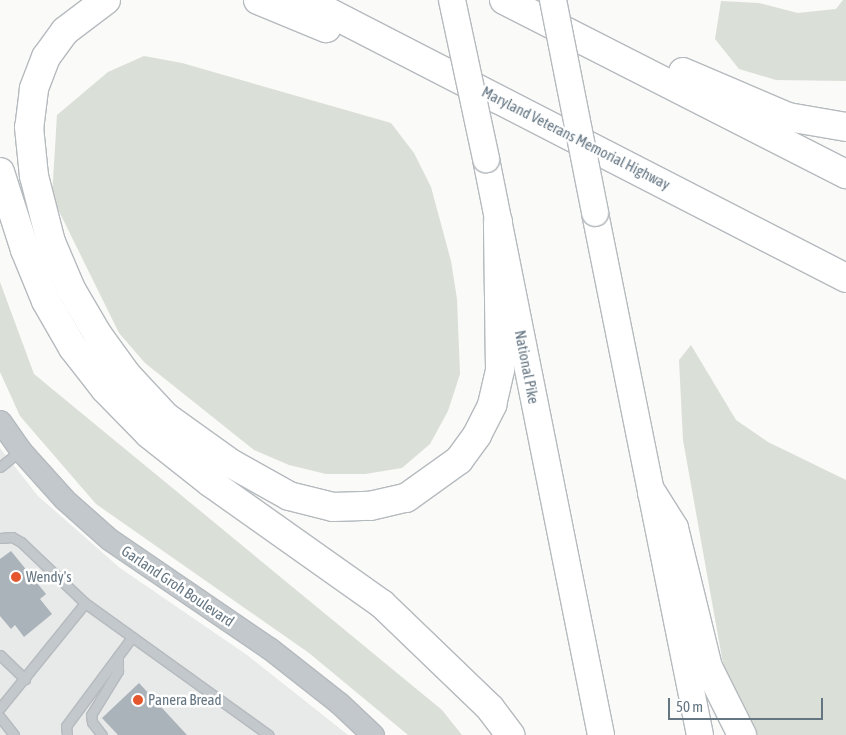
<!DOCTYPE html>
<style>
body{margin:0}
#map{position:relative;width:846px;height:735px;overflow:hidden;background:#fafaf8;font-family:"Asap Condensed",sans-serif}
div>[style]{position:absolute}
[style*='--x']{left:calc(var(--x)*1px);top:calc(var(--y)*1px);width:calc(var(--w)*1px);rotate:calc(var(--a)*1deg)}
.built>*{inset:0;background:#e8e9e9}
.green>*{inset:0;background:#dadfd7}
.building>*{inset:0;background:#aab3b9}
.roads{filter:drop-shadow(1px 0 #b5babe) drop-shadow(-1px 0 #b5babe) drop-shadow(0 1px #b5babe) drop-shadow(0 -1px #b5babe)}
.service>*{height:9px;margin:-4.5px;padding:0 4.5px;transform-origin:4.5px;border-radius:4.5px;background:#c3c8cc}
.tertiary>*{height:21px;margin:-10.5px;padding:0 10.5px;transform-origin:10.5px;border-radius:10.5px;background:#c3c8cc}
.primary>*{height:26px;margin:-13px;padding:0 13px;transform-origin:13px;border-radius:13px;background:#fff}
.motorway>*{height:28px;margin:-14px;padding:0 14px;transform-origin:14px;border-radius:14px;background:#fff}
.bridges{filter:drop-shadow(1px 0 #b5babe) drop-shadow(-1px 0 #b5babe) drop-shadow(0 1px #b5babe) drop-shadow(0 -1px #b5babe)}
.primary-bridge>*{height:26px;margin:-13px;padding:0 13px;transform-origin:13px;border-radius:13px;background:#fff}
.dots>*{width:14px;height:14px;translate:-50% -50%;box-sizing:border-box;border:2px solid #fff;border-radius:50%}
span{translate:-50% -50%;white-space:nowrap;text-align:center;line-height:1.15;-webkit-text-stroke:5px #fff;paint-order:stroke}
.street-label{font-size:15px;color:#657683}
.poi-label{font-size:15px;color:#657683}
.left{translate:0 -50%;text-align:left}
.scale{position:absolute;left:668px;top:698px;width:155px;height:22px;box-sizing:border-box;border:2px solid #657683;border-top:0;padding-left:6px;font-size:15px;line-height:18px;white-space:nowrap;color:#657683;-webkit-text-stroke:4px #fff;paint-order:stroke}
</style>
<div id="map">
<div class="built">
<i style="clip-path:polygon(0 448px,38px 496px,120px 568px,247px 655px,348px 735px,0 735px)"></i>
</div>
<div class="green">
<i style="clip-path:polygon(843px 0,846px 0,846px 81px,776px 80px,739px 69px,715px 39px,721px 1px,759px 3px,798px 13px,836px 9px)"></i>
<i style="clip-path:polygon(144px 56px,182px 63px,391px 123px,414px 153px,431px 187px,451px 261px,457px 299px,460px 374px,448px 411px,430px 444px,402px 468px,365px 474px,326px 474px,289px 465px,254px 450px,145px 363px,119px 333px,52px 197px,57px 115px,108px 72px)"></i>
<i style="clip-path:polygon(0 282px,34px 374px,442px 710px,462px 735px,408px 735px,309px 653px,96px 504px,20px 416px,0 372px)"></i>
<i style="clip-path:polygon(691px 345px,736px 420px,768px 442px,846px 480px,846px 735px,748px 735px,732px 696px,722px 658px,683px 440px,679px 360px)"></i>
</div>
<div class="building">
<i style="clip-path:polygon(11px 551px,46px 594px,40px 599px,52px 614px,24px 637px,15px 625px,11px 629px,0 616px,0 559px)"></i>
<i style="clip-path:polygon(139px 683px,187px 735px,118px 735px,102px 718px)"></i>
</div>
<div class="roads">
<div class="service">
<i style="--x:0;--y:467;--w:26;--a:-39"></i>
<i style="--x:0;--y:538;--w:12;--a:-5"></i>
<i style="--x:12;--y:537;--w:10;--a:29"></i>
<i style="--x:21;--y:542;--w:88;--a:43.6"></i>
<i style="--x:85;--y:603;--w:226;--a:35.7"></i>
<i style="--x:0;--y:655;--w:35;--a:44"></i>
<i style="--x:0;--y:708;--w:135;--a:-51"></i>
<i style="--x:0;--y:717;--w:23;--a:52"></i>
<i style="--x:67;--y:735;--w:9;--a:-96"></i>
<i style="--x:66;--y:726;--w:111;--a:-53.4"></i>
<i style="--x:102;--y:735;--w:16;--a:-128"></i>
<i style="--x:92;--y:722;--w:7;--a:-98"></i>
<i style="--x:91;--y:715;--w:52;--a:-58.5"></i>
<i style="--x:118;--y:671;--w:14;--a:-90"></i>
</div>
<div class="tertiary">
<i style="--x:0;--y:421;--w:37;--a:55"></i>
<i style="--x:21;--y:451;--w:64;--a:48.1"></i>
<i style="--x:64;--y:499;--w:60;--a:41.6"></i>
<i style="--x:109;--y:539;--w:194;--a:34.3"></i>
<i style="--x:269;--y:648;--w:89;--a:38.2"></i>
<i style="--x:339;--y:703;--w:47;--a:43.3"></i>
</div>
<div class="primary">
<i style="--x:486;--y:159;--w:587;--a:78.71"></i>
<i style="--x:595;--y:213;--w:532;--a:78.63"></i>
</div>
<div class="motorway">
<i style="--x:106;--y:0;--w:51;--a:142.9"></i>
<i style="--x:65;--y:31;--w:32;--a:126"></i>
<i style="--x:46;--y:57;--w:34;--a:111"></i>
<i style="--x:34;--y:89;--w:38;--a:97"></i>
<i style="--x:29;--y:127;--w:49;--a:84.2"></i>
<i style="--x:34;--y:176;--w:68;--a:75.6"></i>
<i style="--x:51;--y:242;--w:51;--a:66.9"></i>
<i style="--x:71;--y:289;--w:53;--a:59.6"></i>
<i style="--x:98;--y:335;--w:49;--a:54.1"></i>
<i style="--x:127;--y:375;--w:57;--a:47.1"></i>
<i style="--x:166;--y:417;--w:81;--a:35.5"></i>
<i style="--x:232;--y:464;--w:65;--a:29.3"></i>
<i style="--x:289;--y:496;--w:45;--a:14"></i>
<i style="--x:333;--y:507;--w:37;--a:-2"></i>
<i style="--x:370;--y:506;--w:37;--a:-13"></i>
<i style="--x:406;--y:498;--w:65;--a:-35.6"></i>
<i style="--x:459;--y:460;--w:31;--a:-54"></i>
<i style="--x:477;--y:435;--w:34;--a:-63"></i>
<i style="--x:492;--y:405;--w:37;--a:-77"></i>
<i style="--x:500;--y:369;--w:147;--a:-90.8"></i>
<i style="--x:258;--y:0;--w:74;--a:22.4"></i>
<i style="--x:305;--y:0;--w:608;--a:27.2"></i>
<i style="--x:504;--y:0;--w:384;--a:27"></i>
<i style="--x:683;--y:72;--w:114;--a:23.2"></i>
<i style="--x:788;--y:117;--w:59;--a:9.8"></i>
<i style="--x:0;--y:172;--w:82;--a:72.2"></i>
<i style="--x:25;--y:250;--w:55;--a:67.6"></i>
<i style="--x:46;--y:301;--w:54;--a:60.1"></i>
<i style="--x:73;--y:348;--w:52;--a:52"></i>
<i style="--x:105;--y:389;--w:63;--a:45.6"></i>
<i style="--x:149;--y:434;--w:79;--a:38.3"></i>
<i style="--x:211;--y:483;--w:209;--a:35.3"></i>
<i style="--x:382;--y:604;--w:150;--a:43.9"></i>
<i style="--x:490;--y:708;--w:34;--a:53"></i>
<i style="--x:652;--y:493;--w:41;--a:57.8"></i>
<i style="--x:674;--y:528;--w:143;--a:76.3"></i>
<i style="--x:708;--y:667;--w:76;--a:63.4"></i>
</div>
</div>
<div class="bridges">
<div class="primary-bridge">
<i style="--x:452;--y:0;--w:163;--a:77.9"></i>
<i style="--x:553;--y:0;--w:217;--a:78.8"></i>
</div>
</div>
<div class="dots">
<i style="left:16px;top:577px;background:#e4572e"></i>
<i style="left:138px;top:700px;background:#e4572e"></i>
</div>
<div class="street-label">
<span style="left:576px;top:138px;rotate:27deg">Maryland Veterans Memorial Highway</span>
<span style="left:527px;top:367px;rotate:79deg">National Pike</span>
<span style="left:178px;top:586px;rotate:34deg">Garland Groh Boulevard</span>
</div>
<div class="poi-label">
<span class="left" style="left:26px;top:577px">Wendy's</span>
<span class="left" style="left:148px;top:700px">Panera Bread</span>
</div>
<div class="scale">50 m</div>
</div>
